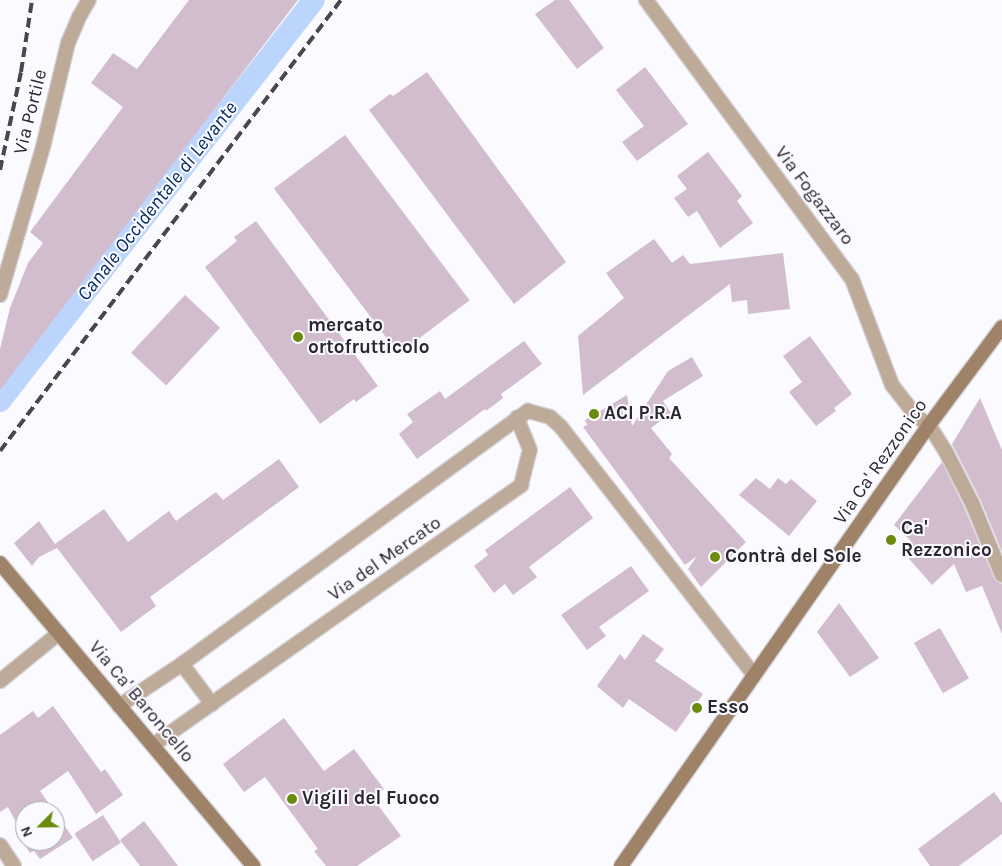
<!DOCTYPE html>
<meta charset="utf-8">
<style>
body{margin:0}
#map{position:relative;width:1002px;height:866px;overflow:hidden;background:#fbfaff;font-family:Karla,sans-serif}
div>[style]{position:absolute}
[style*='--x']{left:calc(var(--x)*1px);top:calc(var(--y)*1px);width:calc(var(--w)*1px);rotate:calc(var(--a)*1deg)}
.canal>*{height:22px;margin:-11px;padding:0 11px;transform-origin:11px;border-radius:11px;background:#bbd5fc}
.building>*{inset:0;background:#d2bdcf;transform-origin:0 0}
.roads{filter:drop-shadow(1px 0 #d5d4da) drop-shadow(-1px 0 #d5d4da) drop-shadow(0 1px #d5d4da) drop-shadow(0 -1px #d5d4da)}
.minor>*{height:14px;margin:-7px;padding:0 7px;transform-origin:7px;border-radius:7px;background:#beaa98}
.secondary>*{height:14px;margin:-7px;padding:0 7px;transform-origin:7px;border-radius:7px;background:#9f8368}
.rail>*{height:4px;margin-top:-2px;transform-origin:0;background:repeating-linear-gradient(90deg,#49464f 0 10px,transparent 0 15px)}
.dots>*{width:14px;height:14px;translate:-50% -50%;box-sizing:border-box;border:2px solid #fbfaff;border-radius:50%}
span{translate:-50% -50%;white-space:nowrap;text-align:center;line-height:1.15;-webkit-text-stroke:4px #fbfaff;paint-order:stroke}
.street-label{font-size:19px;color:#2a2730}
.poi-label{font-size:19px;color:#2a2730;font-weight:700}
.left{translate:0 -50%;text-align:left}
.water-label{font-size:20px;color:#052c64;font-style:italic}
.north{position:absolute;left:15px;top:801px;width:50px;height:50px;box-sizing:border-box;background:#fbfaff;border:1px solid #a7a6ac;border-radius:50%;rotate:247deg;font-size:14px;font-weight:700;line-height:20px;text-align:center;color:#2a2730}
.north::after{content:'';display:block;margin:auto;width:18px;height:22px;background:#6b8b0d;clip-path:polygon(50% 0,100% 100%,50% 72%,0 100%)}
</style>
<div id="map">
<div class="canal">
<i style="--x:0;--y:401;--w:509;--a:-51.94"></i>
</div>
<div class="building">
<i style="clip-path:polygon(189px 0,298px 0,0 390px,0 349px,10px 308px,28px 263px,43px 243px,30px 232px,123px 107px,91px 83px,113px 53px,137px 69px)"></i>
<i style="clip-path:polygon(555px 0,569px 0,604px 48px,577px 69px,535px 14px)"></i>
<i style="clip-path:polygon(645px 67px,688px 124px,637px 161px,622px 142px,644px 126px,616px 90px)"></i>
<i style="clip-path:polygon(427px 72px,566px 262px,514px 304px,369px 110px,390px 94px,393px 96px)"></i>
<i style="left:345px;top:135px;width:207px;height:89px;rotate:53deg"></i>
<i style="clip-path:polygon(708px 152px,742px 196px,737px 201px,753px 223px,720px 248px,697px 211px,688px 217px,674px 198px,687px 189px,677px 176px)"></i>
<i style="clip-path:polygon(256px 221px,378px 386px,356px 402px,354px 399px,320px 424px,205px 267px,237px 241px,234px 237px)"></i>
<i style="clip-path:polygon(654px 239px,672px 263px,683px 255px,690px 264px,783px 253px,790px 309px,748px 314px,747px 300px,732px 302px,730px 284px,583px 395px,578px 336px,624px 298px,606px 273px)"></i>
<i style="left:185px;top:295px;width:48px;height:79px;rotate:43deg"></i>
<i style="clip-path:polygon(810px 336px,852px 394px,834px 408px,836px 411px,816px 426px,789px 392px,802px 382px,783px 356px)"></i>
<i style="clip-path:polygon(524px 341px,542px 364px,501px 394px,503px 398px,486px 411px,485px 409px,417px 459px,399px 434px,413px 422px,407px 414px,440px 391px,445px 399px)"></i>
<i style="clip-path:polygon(692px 357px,703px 376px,663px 401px,671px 413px,651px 428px,672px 454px,669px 458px,746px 542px,701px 587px,688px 569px,697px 556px,685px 565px,583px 427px,587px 425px,585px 420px,627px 395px,632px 426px,668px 371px)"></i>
<i style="clip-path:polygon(980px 398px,1002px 450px,1002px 552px,980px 499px,952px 444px)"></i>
<i style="clip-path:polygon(279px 459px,299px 487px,150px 597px,156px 606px,121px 632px,57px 548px,39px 557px,32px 566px,14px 543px,39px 521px,55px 544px,104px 509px,128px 542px,169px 511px,176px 521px,216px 492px,223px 500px)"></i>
<i style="clip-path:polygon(942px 462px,964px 507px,994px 578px,1002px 584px,1002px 634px,982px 586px,966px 592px,954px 564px,932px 585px,904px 553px,912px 542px,894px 525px)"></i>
<i style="clip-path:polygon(756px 478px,770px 489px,778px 478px,786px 484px,791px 479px,817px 501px,789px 536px,739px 495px)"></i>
<i style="clip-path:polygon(570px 487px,593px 518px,529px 567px,537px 577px,513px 595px,505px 584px,494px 593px,474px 566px,488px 555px,485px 550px)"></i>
<i style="clip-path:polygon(631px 566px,649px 591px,599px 627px,606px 636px,587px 650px,561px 615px)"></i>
<i style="clip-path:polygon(839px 603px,879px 658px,850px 677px,817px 632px)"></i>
<i style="left:940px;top:628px;width:58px;height:30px;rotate:60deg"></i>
<i style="clip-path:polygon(643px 634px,664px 649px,655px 661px,703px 694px,676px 732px,629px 699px,623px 708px,597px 686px,620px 654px,625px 660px)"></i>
<i style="clip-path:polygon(53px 706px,101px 772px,105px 769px,123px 795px,96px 814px,68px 771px,40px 791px,54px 811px,25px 811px,25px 841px,55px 841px,55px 812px,73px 838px,40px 859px,34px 851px,30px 853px,20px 838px,23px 836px,8px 807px,0 812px,0 735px,33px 711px,38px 718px)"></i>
<i style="clip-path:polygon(284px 718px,324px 771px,354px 749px,384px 789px,372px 797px,401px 836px,357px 866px,326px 866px,314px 851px,318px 849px,265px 777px,244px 792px,223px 764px)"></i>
<i style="clip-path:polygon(994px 792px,1002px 803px,1002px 834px,959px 866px,930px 866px,918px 849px)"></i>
<i style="left:103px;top:815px;width:33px;height:34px;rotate:57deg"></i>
<i style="clip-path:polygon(144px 821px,178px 866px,140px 866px,120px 840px)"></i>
</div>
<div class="roads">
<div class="minor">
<i style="--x:646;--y:0;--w:347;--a:53.6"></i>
<i style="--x:852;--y:279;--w:113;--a:69.3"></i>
<i style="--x:892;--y:385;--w:39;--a:52"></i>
<i style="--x:916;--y:416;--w:16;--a:35"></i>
<i style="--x:929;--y:425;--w:32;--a:58"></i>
<i style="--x:946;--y:452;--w:57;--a:63"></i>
<i style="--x:972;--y:503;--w:78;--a:67.4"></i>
<i style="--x:0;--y:295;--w:154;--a:-73.8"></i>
<i style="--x:43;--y:147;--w:107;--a:-76.5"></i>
<i style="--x:68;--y:43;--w:28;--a:-67"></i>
<i style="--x:79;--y:17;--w:20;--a:-60"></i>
<i style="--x:182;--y:664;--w:50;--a:53.1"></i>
<i style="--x:0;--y:681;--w:76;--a:-39.1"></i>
<i style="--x:119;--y:706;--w:76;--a:-33.7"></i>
<i style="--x:182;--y:664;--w:429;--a:-36.2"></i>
<i style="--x:528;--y:411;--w:23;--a:15"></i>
<i style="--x:550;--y:417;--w:15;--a:42"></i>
<i style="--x:561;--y:427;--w:313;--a:52.1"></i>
<i style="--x:153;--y:745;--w:451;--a:-35.2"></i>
<i style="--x:521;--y:485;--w:36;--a:-76"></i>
<i style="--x:530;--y:450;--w:35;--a:-112"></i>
<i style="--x:0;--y:845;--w:25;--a:56"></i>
</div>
<div class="secondary">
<i style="--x:0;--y:563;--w:395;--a:50.1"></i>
<i style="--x:621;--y:866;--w:538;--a:-55.07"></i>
<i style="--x:929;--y:425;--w:122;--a:-53.3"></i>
</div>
</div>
<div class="rail">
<i style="--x:0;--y:170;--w:100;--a:-77.9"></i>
<i style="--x:21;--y:72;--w:73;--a:-81.3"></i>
<i style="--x:0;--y:451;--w:565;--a:-52.91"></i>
</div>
<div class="dots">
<i style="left:298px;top:337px;background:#6b8b0d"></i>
<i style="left:594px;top:414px;background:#6b8b0d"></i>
<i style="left:891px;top:540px;background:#6b8b0d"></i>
<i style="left:715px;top:557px;background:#6b8b0d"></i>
<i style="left:697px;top:708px;background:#6b8b0d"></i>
<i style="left:292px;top:799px;background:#6b8b0d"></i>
</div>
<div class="street-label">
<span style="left:31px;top:112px;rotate:-76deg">Via Portile</span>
<span style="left:814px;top:196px;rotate:53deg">Via Fogazzaro</span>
<span style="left:881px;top:462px;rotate:-55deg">Via Ca' Rezzonico</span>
<span style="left:385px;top:559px;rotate:-35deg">Via del Mercato</span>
<span style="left:141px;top:702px;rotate:50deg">Via Ca' Baroncello</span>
</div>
<div class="poi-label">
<span class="left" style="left:308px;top:337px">mercato<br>ortofrutticolo</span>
<span class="left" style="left:604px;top:414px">ACI P.R.A</span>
<span class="left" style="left:901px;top:540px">Ca'<br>Rezzonico</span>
<span class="left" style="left:725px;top:557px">Contrà del Sole</span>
<span class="left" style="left:707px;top:708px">Esso</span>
<span class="left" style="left:302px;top:799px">Vigili del Fuoco</span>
</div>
<div class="water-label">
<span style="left:157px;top:201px;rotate:-52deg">Canale Occidentale di Levante</span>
</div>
<div class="north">N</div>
</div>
